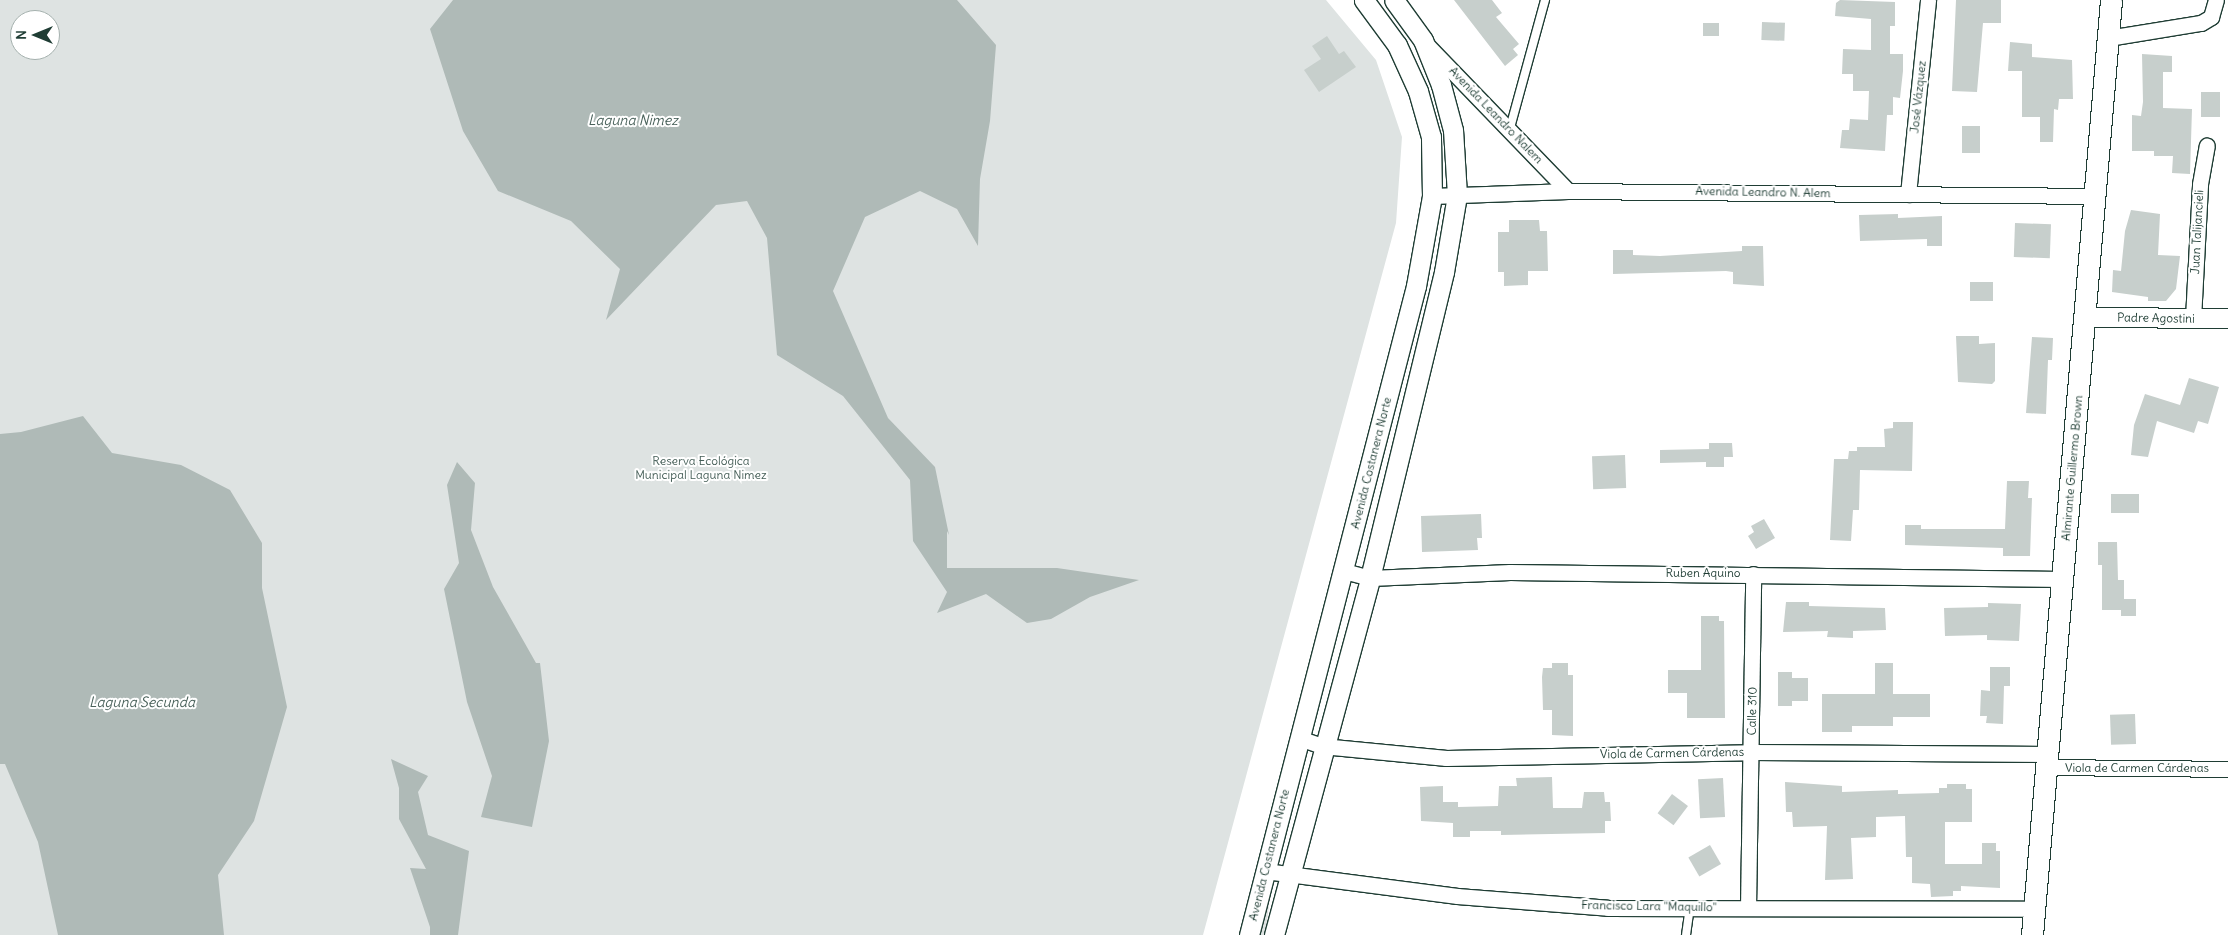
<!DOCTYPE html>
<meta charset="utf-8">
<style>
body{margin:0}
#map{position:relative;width:2228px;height:935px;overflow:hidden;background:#fff;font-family:Delius,sans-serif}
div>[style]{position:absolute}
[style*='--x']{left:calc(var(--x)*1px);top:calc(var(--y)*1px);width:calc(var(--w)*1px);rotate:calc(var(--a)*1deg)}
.green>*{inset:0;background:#dee3e2}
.water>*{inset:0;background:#afbab7}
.building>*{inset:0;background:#c7cfcc;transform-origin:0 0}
.roads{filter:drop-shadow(1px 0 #1f3d34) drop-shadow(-1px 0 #1f3d34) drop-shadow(0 1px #1f3d34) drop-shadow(0 -1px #1f3d34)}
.service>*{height:8px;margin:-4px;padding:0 4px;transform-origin:4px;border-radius:4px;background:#fff}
.minor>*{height:15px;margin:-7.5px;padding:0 7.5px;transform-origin:7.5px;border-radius:7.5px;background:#fff}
.tertiary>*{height:19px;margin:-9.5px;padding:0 9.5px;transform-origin:9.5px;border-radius:9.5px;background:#fff}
.secondary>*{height:21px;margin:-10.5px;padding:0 10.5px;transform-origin:10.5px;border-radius:10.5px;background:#fff}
span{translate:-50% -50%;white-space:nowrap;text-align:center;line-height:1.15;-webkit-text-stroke:4px #fff;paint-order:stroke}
.street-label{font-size:12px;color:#1f3d34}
.park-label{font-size:12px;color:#455e57}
.water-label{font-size:14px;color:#4a625b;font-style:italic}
.north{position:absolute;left:10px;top:10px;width:50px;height:50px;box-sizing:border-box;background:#fff;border:1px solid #a5b1ae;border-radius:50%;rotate:270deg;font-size:14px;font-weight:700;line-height:20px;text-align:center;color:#1f3d34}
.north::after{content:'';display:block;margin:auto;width:18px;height:22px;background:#1f3d34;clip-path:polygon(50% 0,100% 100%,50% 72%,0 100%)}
</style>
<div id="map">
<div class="green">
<i style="clip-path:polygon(evenodd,0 0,1326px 0,1376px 60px,1402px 137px,1396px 223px,1203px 935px,0 935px,0 0,20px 20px,50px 20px,50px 50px,20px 50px,20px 20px)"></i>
<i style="clip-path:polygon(1269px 906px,1265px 935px,1256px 935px,1266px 907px)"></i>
</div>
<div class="water">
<i style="clip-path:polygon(453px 0,957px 0,996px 45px,990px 121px,980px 179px,978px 246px,957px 209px,920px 191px,865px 217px,833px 291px,888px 418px,935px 467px,949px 535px,947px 531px,947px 568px,1057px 568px,1139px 580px,1090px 597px,1051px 619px,1027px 623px,986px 594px,937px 613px,947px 592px,913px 541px,910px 480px,843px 396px,777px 355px,767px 238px,747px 201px,716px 205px,606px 320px,620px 269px,571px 221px,498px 191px,463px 131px,430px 29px)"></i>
<i style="clip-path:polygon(83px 416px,112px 453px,181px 465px,230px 490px,262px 543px,262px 588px,287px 707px,254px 821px,218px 875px,224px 935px,58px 935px,38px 842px,5px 764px,0 764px,0 434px,21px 432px)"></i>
<i style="clip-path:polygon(457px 462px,475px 483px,471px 530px,493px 587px,536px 663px,540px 663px,549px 741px,532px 827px,481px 817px,492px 776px,467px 702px,444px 589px,459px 563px,447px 485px)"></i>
<i style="clip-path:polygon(391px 759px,428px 776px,418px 792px,428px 835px,469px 851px,458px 935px,430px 935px,430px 927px,410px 868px,426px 869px,399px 819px,399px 788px)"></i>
</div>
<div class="building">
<i style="clip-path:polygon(1454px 0,1492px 0,1502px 13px,1496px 17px,1519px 44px,1513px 49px,1518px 55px,1505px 66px)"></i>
<i style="clip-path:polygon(1840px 0,1895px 2px,1895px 26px,1890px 26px,1890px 54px,1903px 54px,1903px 71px,1900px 98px,1893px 97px,1893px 115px,1887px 115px,1885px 151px,1840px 148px,1842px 130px,1849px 130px,1850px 119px,1868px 120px,1869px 91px,1853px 91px,1853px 74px,1842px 74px,1843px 49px,1871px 50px,1871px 19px,1835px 16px,1836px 3px)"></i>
<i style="clip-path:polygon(1956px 0,2001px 0,2001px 23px,1983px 23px,1977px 92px,1952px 91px)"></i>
<i style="left:1762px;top:22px;width:23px;height:18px;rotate:2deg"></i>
<i style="left:1703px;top:23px;width:16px;height:13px"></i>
<i style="clip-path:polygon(1327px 36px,1339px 54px,1344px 51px,1356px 67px,1319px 92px,1304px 70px,1321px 59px,1312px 46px)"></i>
<i style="clip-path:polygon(2010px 42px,2032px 44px,2032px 57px,2072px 60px,2073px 99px,2059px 99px,2058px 110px,2054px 109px,2053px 142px,2040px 142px,2040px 117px,2022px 117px,2022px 71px,2008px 71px)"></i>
<i style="clip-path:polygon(2142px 54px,2172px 56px,2172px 72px,2163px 72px,2163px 108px,2192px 109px,2190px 174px,2172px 173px,2173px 156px,2154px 156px,2154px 151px,2132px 151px,2132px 115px,2141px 116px,2143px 102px)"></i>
<i style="left:2201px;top:92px;width:19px;height:25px"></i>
<i style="left:1962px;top:126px;width:18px;height:27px"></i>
<i style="clip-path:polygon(2131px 210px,2160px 214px,2158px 255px,2180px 256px,2176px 289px,2166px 301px,2148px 301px,2148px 297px,2112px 292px,2113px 270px,2121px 271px,2125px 231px)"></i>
<i style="clip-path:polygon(1898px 214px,1898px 218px,1942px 216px,1942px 246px,1927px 246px,1927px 239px,1860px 241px,1859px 215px)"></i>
<i style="clip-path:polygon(1509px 220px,1539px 220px,1540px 231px,1547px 231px,1548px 271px,1528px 271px,1528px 285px,1504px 286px,1504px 272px,1498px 272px,1498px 232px,1509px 232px)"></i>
<i style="left:2015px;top:223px;width:36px;height:34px;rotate:2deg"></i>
<i style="clip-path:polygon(1742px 246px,1763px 246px,1764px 286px,1733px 284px,1733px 272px,1726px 271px,1613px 274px,1613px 250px,1633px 250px,1633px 255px,1660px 256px,1742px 251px)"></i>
<i style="left:1970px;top:282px;width:23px;height:19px"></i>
<i style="clip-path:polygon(1956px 336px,1979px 336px,1979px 344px,1995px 343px,1995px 381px,1992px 384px,1958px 382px)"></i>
<i style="clip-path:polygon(2032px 337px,2053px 338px,2052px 360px,2048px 360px,2046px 414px,2026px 413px)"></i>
<i style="clip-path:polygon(2189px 378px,2219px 387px,2208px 424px,2198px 421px,2194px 433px,2157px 421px,2148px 457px,2131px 455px,2134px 425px,2145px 394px,2180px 405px)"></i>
<i style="clip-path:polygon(1893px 422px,1913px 422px,1912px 471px,1860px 470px,1859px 510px,1853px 510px,1851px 541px,1830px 540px,1834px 459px,1848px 459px,1849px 451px,1857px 451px,1857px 447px,1885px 447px,1884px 429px,1893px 428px)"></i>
<i style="clip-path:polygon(1709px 443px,1732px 443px,1733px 457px,1724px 457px,1724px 467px,1706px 467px,1706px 462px,1660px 463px,1660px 450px,1709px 449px)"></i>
<i style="left:1625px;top:455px;width:33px;height:33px;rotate:88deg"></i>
<i style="clip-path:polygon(2007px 481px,2029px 481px,2028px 498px,2032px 498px,2030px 556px,2003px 556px,2003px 548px,1905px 545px,1905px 525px,1921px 525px,1921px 529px,2005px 529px)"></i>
<i style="left:2111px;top:494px;width:28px;height:19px"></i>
<i style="clip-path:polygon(1481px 514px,1482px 538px,1477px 538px,1478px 550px,1422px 552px,1421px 516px)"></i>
<i style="clip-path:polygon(1764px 519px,1775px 538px,1756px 549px,1748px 536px,1754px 532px,1751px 526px)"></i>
<i style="clip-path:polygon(2098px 542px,2117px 542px,2118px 580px,2124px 580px,2124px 599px,2136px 599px,2136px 616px,2121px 616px,2121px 610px,2102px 610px,2102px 565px,2098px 565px)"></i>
<i style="clip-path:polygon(1786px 602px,1809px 602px,1809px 606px,1885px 608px,1886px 630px,1853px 631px,1853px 638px,1827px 637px,1828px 631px,1783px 632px)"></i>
<i style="clip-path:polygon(1988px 603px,2021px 604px,2019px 641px,1987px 640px,1987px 635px,1945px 636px,1944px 608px,1988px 607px)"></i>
<i style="clip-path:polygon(1701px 616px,1719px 616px,1719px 621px,1724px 621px,1725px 718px,1687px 718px,1687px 693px,1668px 693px,1668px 670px,1701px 670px)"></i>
<i style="clip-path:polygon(1552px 663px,1568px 663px,1568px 675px,1573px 675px,1573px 736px,1552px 735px,1552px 710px,1543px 710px,1542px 677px,1543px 668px,1552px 668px)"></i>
<i style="clip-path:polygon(1875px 663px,1893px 663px,1893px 694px,1930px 694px,1930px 717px,1893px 717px,1893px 726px,1852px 726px,1852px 732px,1822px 732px,1822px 694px,1875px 694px)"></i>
<i style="clip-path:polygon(1990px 667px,2010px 667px,2010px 686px,2004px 686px,2003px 724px,1986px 723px,1987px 716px,1980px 716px,1981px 690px,1990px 691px)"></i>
<i style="clip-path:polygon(1778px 672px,1792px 672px,1792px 678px,1808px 678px,1808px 701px,1792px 701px,1792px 706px,1778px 706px)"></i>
<i style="left:2135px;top:714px;width:30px;height:25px;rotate:88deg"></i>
<i style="clip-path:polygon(1552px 777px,1553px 808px,1582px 808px,1584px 792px,1604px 792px,1605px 802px,1610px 802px,1611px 821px,1605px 821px,1605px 833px,1501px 835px,1501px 831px,1470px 831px,1470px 837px,1453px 837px,1453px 823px,1421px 821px,1420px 787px,1443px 786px,1443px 802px,1458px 802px,1458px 807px,1498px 806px,1499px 786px,1517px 786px,1516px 778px)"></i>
<i style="left:1723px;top:778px;width:39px;height:25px;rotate:87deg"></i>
<i style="clip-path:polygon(1785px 782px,1842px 786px,1842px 792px,1898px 790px,1898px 794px,1939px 793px,1939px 788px,1947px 788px,1947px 784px,1966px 784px,1966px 789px,1972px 789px,1972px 822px,1945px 822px,1945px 864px,1982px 864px,1982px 843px,1996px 843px,1996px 851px,2000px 851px,2000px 888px,1961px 886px,1961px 891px,1953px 891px,1953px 896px,1931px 897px,1930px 884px,1912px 883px,1912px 857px,1906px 857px,1905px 816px,1876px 817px,1876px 837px,1851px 838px,1853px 879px,1825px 880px,1827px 826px,1793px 827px,1792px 812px,1786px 812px)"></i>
<i style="left:1672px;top:794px;width:20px;height:24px;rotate:37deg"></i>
<i style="left:1710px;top:845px;width:22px;height:25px;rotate:60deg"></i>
</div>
<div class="roads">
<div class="service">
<i style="--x:1510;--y:128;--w:133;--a:-74.7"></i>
<i style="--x:1686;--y:935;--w:27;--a:-82"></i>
</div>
<div class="minor">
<i style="--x:2108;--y:38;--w:94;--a:-9.2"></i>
<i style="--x:2201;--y:23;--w:12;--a:-31"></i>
<i style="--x:2211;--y:17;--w:18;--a:-74"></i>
<i style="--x:1426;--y:44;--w:204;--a:46"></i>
<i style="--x:1908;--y:194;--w:195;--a:-84.1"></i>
<i style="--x:1432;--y:196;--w:136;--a:-2.1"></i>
<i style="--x:1568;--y:191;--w:527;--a:0.54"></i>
<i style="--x:2193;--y:319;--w:135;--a:-87"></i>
<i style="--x:2200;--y:184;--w:39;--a:-80"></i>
<i style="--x:1344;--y:571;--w:27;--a:15"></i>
<i style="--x:1370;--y:578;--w:140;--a:-2.5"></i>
<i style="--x:1510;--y:572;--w:553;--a:0.73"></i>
<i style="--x:1299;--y:738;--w:24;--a:19"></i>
<i style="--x:1322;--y:746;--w:125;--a:5.5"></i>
<i style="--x:1446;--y:758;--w:305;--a:-1.1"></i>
<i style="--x:1751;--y:752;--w:297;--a:0.4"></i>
<i style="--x:2046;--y:767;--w:182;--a:0.6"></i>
<i style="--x:1265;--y:871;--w:194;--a:7.4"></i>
<i style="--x:1457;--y:896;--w:151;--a:4.5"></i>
<i style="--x:1608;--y:908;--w:427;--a:0.1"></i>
<i style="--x:1748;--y:908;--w:334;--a:-89.1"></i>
</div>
<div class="tertiary">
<i style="--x:2085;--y:317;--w:143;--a:0.4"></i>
<i style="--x:1249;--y:935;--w:670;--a:-75.57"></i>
<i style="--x:1416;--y:286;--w:91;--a:-79.9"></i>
<i style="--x:1432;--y:196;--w:59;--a:-91"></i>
<i style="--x:1431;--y:137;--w:48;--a:-105.8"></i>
<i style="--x:1418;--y:91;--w:51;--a:-114.5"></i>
<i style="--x:1397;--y:45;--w:56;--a:-126.3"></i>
<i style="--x:1274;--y:935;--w:370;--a:-74.9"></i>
<i style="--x:1370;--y:578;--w:315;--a:-76.4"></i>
<i style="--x:1444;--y:272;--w:78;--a:-80.4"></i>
<i style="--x:1457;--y:195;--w:65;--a:-93.5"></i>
<i style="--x:1453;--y:130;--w:47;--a:-104.9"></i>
<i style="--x:1441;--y:85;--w:48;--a:-111.8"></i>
<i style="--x:1423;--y:40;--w:49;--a:-125.9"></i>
</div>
<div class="secondary">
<i style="--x:2032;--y:935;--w:938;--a:-85.17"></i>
</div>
</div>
<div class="street-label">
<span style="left:1918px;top:97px;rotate:-84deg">José Vázquez</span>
<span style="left:1496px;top:115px;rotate:46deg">Avenida Leandro Nalem</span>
<span style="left:1763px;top:192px;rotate:1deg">Avenida Leandro N. Alem</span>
<span style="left:2197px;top:232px;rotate:-87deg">Juan Talijancieli</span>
<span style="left:2156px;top:318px;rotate:1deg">Padre Agostini</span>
<span style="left:1371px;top:463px;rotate:-76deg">Avenida Costanera Norte</span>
<span style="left:2072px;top:468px;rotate:-85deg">Almirante Guillermo Brown</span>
<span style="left:1703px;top:573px">Ruben Aquino</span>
<span style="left:1752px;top:711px;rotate:-89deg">Calle 310</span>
<span style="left:1672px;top:753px;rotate:-1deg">Viola de Carmen Cárdenas</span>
<span style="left:2137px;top:768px">Viola de Carmen Cárdenas</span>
<span style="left:1269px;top:855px;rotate:-76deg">Avenida Costanera Norte</span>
<span style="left:1649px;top:906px;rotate:1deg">Francisco Lara "Maquillo"</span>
</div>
<div class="park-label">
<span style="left:701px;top:468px">Reserva Ecológica<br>Municipal Laguna Nimez</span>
</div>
<div class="water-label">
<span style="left:633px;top:120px">Laguna Nimez</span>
<span style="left:142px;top:702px">Laguna Secunda</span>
</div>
<div class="north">N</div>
</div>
